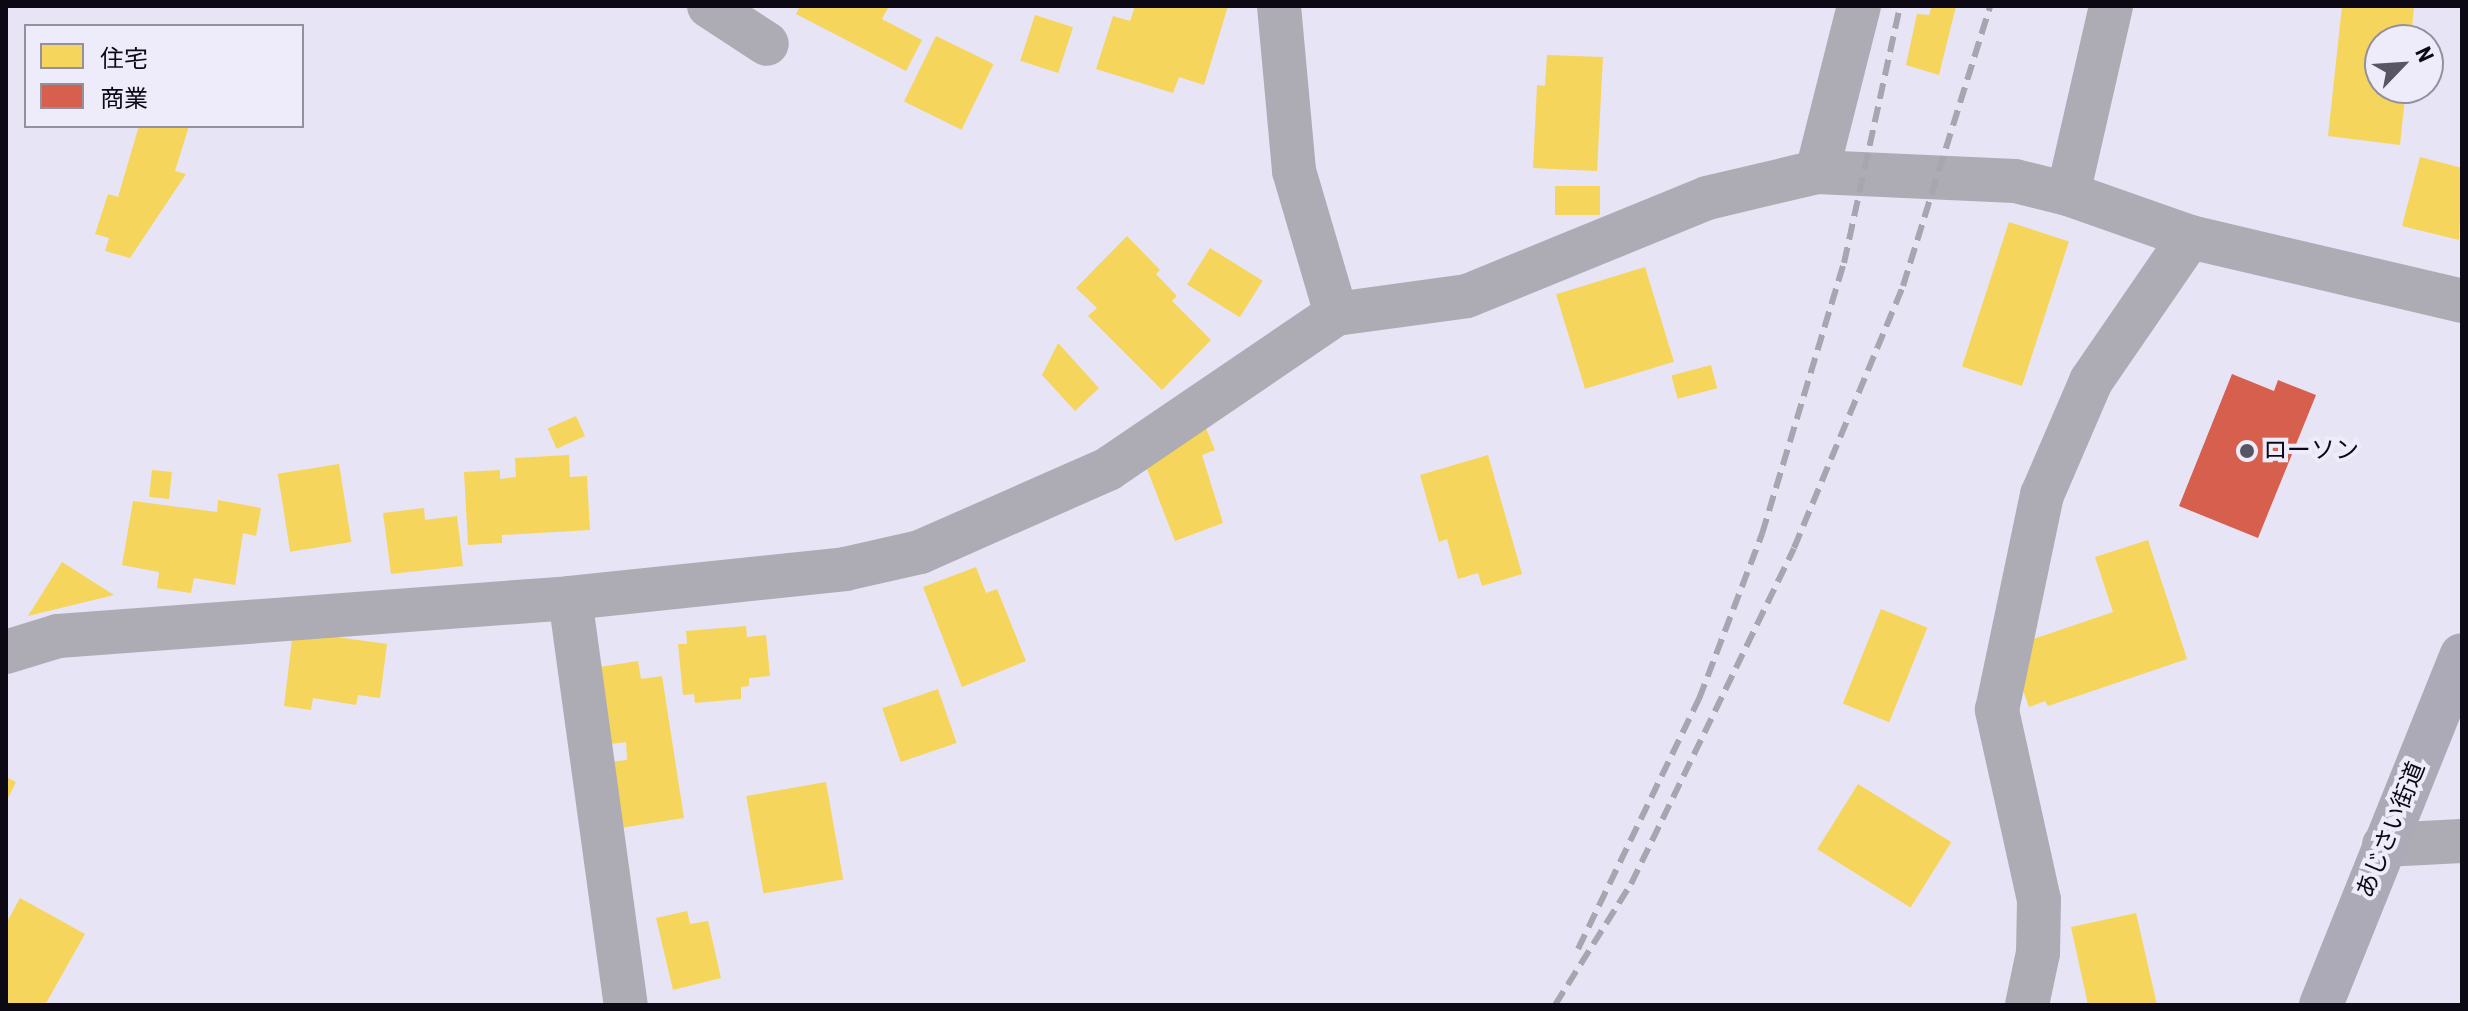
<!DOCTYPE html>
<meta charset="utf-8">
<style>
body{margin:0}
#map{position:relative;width:2468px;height:1011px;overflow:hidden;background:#e7e4f5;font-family:"Roboto Condensed","Noto Sans JP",sans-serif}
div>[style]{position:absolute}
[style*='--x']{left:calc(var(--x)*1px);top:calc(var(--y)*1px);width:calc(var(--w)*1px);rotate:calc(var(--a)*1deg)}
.homes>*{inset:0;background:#f6d55c;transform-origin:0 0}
.shops>*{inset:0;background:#d6604d}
.minor>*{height:44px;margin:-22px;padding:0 22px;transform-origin:22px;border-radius:22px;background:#adacb5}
.highway>*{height:44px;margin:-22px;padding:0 22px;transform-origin:22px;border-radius:22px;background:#acaab6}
.rail>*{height:6px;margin-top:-3px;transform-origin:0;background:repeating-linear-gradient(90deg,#a7a5af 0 16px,transparent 0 24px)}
.dots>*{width:22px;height:22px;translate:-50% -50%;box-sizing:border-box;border:4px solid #eeecfa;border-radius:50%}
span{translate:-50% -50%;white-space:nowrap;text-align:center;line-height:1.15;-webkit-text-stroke:8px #eeecfa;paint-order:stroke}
.poi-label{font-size:24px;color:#0c0914}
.left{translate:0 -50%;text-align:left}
.street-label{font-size:24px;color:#0c0914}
.frame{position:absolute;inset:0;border:8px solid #0c0914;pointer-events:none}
.legend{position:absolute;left:24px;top:24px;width:280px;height:104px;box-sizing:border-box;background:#eeecfa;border:2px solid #94919e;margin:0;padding:10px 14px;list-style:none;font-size:24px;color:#0c0914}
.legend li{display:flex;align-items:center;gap:16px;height:40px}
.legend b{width:40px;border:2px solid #94919e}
.north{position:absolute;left:2364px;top:24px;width:80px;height:80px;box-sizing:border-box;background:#eeecfa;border:2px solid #94919e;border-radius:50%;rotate:65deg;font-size:22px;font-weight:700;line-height:32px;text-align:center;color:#0c0914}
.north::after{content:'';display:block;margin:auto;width:28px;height:36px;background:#595663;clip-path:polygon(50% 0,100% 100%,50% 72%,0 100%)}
</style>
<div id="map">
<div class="homes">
<i style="clip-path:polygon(800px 6px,889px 6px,882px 19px,922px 40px,906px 71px,796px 14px)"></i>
<i style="clip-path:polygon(1135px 6px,1228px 6px,1204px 85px,1179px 77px,1173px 93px,1096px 69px,1113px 16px,1130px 21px)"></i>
<i style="clip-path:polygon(1932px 6px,1956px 6px,1939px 75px,1906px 65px,1917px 14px,1929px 15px)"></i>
<i style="clip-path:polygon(2342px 6px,2414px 6px,2411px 40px,2380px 40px,2380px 88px,2406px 88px,2400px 145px,2328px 136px)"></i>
<i style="left:1035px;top:15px;width:40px;height:48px;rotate:18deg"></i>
<i style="left:936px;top:36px;width:64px;height:73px;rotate:26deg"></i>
<i style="clip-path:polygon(1547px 55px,1603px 57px,1597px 171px,1533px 168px,1537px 85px,1545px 86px)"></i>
<i style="clip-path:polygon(139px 126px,189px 126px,175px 171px,186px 174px,130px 258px,105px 251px,109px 238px,95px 234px,108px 194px,118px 197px)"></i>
<i style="clip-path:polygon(2420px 157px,2462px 168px,2459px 240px,2402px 226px)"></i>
<i style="left:1600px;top:186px;width:29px;height:45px;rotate:90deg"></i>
<i style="left:2009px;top:222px;width:63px;height:152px;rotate:18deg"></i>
<i style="clip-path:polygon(1127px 236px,1160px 270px,1156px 274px,1177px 296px,1172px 301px,1211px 340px,1162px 390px,1088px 316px,1097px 308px,1076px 288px)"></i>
<i style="left:1210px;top:248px;width:62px;height:43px;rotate:32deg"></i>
<i style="left:1645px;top:267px;width:99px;height:93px;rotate:73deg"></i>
<i style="clip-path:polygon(1058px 343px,1099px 388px,1075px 411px,1042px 375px)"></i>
<i style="left:1711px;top:365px;width:24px;height:41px;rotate:75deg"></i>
<i style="left:576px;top:416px;width:22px;height:31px;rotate:66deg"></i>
<i style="clip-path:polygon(1205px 426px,1215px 450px,1202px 455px,1223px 523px,1175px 541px,1142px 456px)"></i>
<i style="clip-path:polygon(569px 455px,570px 477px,587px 476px,590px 530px,502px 535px,502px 543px,468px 545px,464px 472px,500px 470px,500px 479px,516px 477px,515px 458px)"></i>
<i style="clip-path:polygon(1488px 455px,1522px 574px,1482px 586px,1478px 573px,1458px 579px,1447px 539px,1439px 542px,1420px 475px)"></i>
<i style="left:339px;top:464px;width:79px;height:62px;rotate:81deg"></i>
<i style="left:152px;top:470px;width:20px;height:27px;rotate:6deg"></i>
<i style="clip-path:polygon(218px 500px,261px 508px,256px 536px,243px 533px,235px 585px,194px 578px,191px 593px,157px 588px,159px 572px,122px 565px,133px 501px,217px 512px)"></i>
<i style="clip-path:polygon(424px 508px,425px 520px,457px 516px,463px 566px,391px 574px,383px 513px)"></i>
<i style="clip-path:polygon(2148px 540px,2187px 659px,2048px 706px,2045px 701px,2029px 707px,2012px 659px,2019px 644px,2113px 612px,2095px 557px)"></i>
<i style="clip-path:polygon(62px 562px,114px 595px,28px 616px)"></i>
<i style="clip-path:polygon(976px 567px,986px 593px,997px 589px,1026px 661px,962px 687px,923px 587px)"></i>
<i style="left:1881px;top:609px;width:50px;height:102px;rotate:22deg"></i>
<i style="clip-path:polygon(746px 626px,747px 637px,766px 635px,770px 676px,749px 678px,749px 686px,741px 687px,741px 699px,695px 703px,694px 694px,683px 695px,678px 644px,687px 644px,686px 631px)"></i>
<i style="clip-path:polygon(293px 631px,387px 644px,380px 698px,358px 695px,356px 705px,313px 698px,311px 710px,284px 706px)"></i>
<i style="clip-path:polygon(638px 661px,641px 679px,662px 676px,684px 818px,620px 828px,609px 762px,627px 760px,626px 742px,611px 744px,587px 669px)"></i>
<i style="left:938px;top:689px;width:57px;height:59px;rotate:71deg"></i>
<i style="clip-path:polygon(6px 777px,16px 782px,6px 802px)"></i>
<i style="left:826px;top:782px;width:99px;height:81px;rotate:80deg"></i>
<i style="left:1858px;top:784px;width:110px;height:77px;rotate:32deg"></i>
<i style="clip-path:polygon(20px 898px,85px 934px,45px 1005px,6px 1005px,6px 924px)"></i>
<i style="clip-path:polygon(687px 911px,690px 924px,708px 921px,721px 978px,673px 990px,656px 918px)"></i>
<i style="clip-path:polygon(2136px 913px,2157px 1005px,2088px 1005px,2071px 927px)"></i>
</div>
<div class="shops">
<i style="clip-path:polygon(2232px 374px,2274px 391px,2278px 380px,2316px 395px,2258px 538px,2179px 506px)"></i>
</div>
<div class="minor">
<i style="--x:709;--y:6;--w:69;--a:33.2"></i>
<i style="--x:1279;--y:6;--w:166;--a:84.8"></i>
<i style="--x:1294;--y:171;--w:149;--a:73.6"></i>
<i style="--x:1817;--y:172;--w:171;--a:-75.8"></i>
<i style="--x:2068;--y:194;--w:193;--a:-77.1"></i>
<i style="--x:570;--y:598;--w:411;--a:82.2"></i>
<i style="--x:6;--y:652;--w:54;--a:-17.1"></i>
<i style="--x:58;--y:636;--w:513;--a:-4.24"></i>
<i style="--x:570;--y:598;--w:277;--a:-6"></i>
<i style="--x:845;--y:569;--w:77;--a:-12.8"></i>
<i style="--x:920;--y:552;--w:206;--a:-23.8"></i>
<i style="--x:1108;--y:469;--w:276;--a:-34.2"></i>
<i style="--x:1336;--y:314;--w:132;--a:-7.8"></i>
<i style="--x:1467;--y:296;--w:259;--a:-22.2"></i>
<i style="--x:1707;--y:198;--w:113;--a:-13.3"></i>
<i style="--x:1817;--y:172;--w:198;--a:2.6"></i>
<i style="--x:2015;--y:181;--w:55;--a:13.8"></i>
<i style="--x:2068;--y:194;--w:129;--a:19.4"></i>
<i style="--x:2190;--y:237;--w:279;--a:13.2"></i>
<i style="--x:2384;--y:845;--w:78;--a:-2.9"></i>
<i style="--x:2027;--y:1005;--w:53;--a:-78.1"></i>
<i style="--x:2038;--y:953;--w:53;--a:-88.9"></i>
<i style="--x:2039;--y:900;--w:195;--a:-102.5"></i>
<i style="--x:1997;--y:710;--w:220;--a:-78.2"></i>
<i style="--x:2042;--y:495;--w:124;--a:-66.7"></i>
<i style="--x:2091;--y:381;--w:175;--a:-55.5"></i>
</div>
<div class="highway">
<i style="--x:2321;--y:1005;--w:377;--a:-68.1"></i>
</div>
<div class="rail">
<i style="--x:1578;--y:949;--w:278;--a:-64.2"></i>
<i style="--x:1699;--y:699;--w:177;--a:-69.1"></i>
<i style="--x:1762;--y:534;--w:283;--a:-73.2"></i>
<i style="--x:1844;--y:263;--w:263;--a:-77.7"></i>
<i style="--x:1555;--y:1005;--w:143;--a:-57.9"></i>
<i style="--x:1631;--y:884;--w:373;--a:-64.1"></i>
<i style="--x:1794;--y:548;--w:284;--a:-67.4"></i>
<i style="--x:1903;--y:286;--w:293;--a:-72.7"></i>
</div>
<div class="dots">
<i style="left:2247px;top:451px;background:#595663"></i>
</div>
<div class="poi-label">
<span class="left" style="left:2263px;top:451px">ローソン</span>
</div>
<div class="street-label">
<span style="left:2391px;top:830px;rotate:-68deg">あじさい街道</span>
</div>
<div class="frame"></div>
<ul class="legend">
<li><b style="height:22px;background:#f6d55c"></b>住宅</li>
<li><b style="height:22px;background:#d6604d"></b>商業</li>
</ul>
<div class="north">N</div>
</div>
